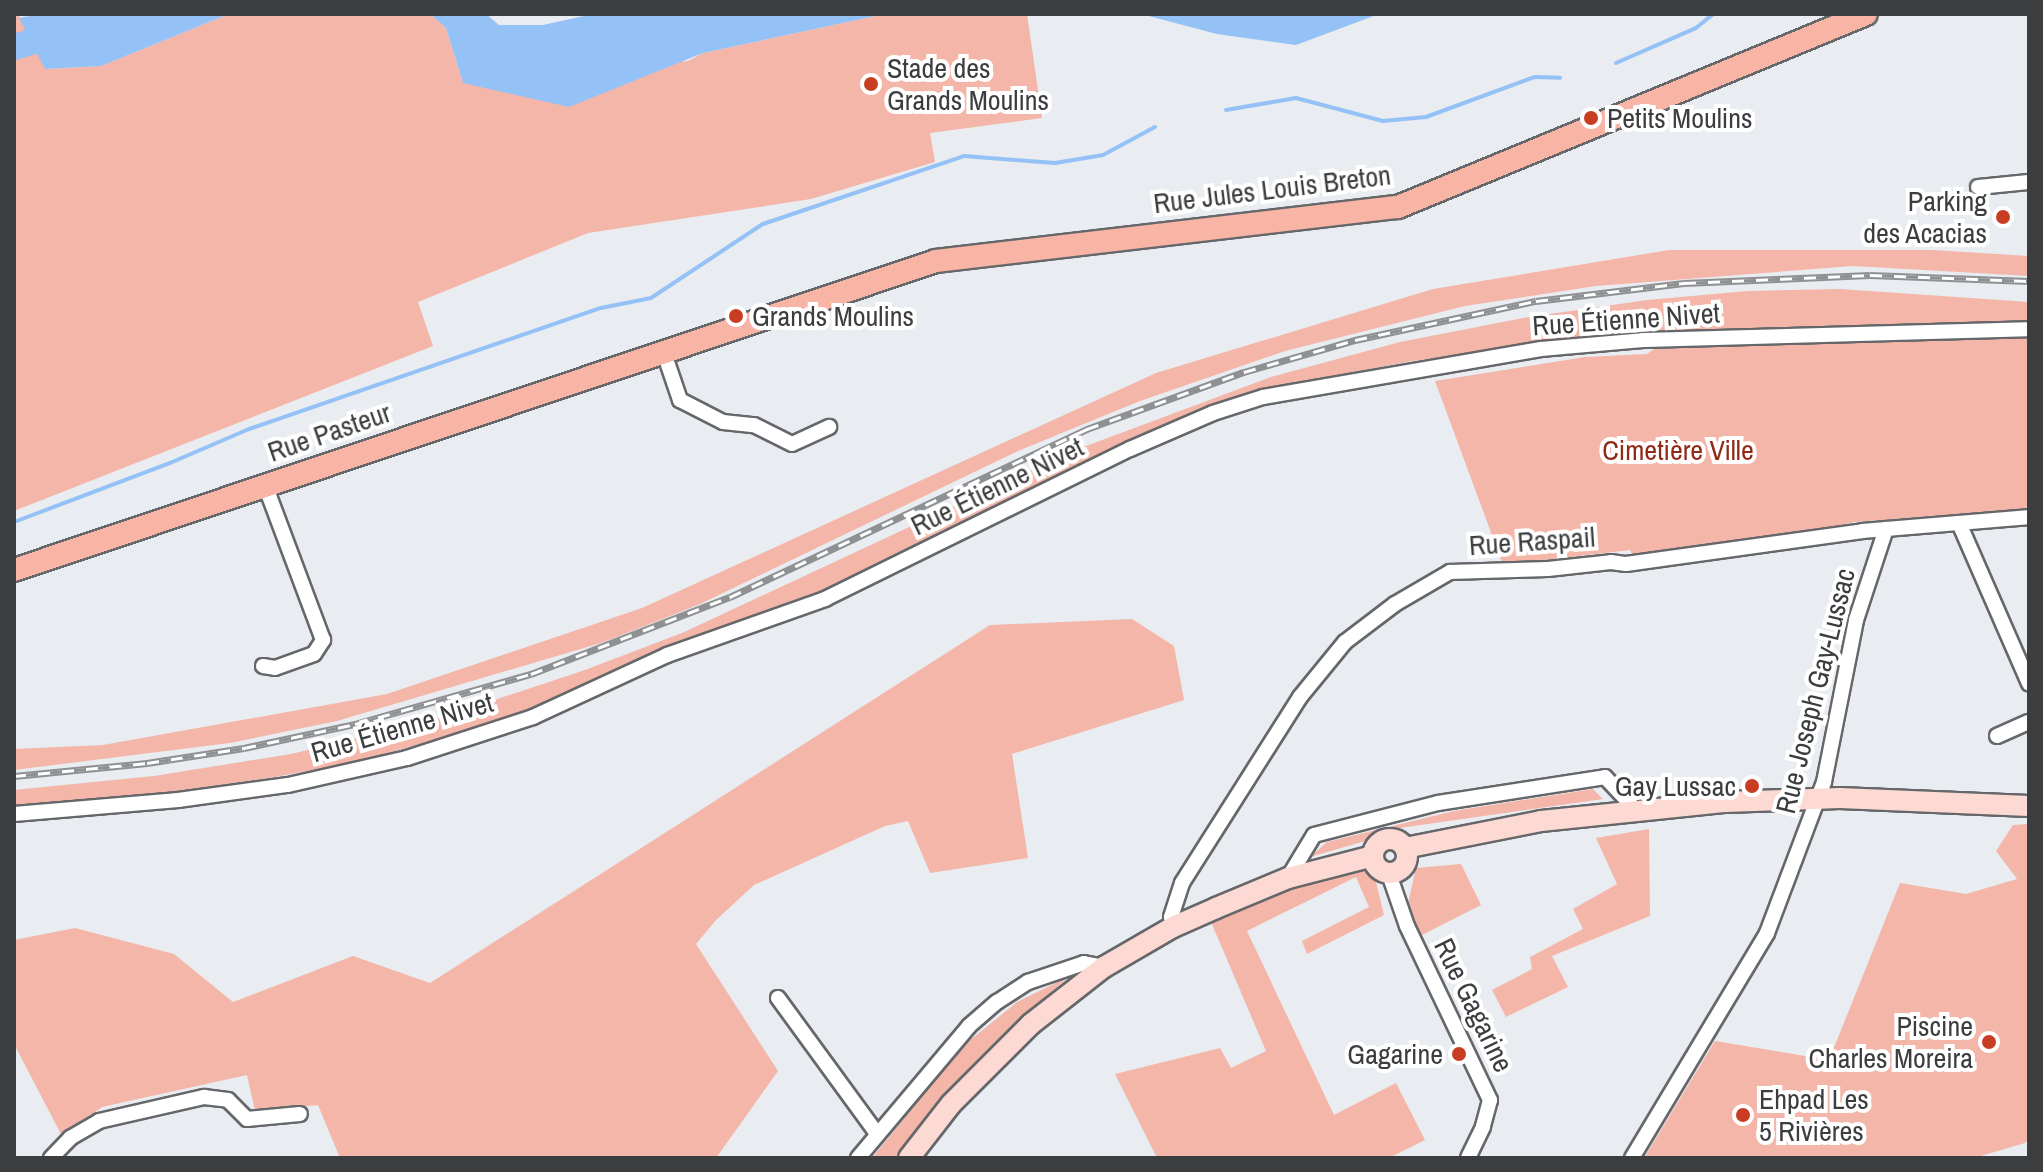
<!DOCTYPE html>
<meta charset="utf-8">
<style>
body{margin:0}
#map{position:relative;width:2043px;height:1172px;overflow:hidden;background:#e9ecf0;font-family:"Archivo Narrow",sans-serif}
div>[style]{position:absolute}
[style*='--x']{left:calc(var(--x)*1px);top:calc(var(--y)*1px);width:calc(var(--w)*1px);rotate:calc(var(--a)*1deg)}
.green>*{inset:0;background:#f4b6a9}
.water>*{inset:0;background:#95c2f6}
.stream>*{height:4px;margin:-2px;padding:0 2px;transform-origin:2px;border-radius:2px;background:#95c2f6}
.river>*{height:26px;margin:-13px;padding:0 13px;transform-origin:13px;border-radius:13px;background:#95c2f6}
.roads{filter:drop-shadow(2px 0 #65676a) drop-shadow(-2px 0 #65676a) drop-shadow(0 2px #65676a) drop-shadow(0 -2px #65676a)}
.street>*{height:14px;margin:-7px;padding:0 7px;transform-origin:7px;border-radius:7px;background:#fff}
.secondary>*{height:20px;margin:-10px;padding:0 10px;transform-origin:10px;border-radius:10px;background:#fcdad3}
.secondary>.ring{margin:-10px;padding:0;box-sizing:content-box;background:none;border:20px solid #fcdad3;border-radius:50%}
.primary>*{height:22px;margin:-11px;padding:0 11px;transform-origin:11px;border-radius:11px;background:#f8b5a6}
.rail>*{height:7px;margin-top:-3.5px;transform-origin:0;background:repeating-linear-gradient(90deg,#fff 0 12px,#8e9092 0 24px);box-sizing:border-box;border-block:2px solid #8e9092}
.dots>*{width:22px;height:22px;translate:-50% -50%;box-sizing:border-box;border:4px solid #fff;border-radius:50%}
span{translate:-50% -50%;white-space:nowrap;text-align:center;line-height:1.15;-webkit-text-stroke:8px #fff;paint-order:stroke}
.poi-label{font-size:28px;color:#3c3d3e}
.left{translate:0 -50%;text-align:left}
.right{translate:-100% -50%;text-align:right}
.street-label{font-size:28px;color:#3c3d3e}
.park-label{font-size:28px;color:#8f2a17}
.frame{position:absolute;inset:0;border:16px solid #3c3d3e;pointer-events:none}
</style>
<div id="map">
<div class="green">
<i style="clip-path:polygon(14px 14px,18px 14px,46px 69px,101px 66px,229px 14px,430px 14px,446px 28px,463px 83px,688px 61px,703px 53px,885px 14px,1027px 14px,1042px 118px,930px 133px,935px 162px,811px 199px,588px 233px,418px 302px,433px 346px,14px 511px)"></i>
<i style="clip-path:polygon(1669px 250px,1932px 250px,2029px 256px,2029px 276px,1853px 266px,1596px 286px,1465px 306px,1285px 351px,1140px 401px,1018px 451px,698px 605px,604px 642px,337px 721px,230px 743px,14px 770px,14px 749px,103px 745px,387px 694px,642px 608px,1156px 373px,1433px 289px)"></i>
<i style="clip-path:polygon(1840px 289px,2029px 302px,2029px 322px,1649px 331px,1412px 361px,1286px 385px,1183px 417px,793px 605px,497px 722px,360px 761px,275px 777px,128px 798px,14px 807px,14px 790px,154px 776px,291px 754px,443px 717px,585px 670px,682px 633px,1070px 452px,1271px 377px,1400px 342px,1523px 318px,1647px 300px,1748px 291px)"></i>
<i style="clip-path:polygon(2029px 333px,2029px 509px,1854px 522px,1797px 536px,1634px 558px,1630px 550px,1503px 565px,1435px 381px,1585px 357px,1647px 354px,1654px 349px)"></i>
<i style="clip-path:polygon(1132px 619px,1174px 646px,1184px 700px,1012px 754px,1028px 858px,930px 873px,908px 821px,885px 826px,754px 885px,716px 920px,696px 944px,778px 1071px,716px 1158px,340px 1158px,318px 1105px,255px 1111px,247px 1075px,102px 1107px,62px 1136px,14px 1044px,14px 940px,75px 928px,174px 954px,233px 1002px,353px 956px,430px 983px,990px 625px)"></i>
<i style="clip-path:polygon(1593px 789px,1603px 799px,1393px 829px,1362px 842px,1310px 857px,1327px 842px,1454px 811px)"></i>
<i style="clip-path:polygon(2029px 824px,2029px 1139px,2025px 1143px,1974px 1158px,1644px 1158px,1715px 1041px,1829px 1060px,1900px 883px,1966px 894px,2017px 879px,1996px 851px,2013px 825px)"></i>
<i style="clip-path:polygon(1649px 829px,1650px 916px,1552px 956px,1568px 987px,1506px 1017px,1492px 990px,1532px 969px,1530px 957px,1583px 929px,1573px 909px,1617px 884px,1596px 838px)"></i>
<i style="clip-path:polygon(1461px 864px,1481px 905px,1420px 936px,1407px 908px,1416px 868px)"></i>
<i style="clip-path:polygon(1366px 866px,1375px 878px,1384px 915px,1307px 954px,1302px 941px,1369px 907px,1356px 877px,1247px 931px,1334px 1115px,1396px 1083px,1425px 1140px,1389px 1158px,1157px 1158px,1115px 1074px,1220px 1048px,1231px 1068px,1266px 1051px,1211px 922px,1296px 885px)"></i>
<i style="clip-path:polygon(1068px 977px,989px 1048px,898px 1158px,872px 1158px,963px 1046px,1017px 1002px)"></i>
</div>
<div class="water">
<i style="clip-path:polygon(40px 14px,229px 14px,101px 66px,45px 69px,19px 18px)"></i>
<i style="clip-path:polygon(430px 14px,486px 14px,499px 25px,543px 25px,593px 14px,885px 14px,703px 53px,569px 107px,463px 83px,446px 28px)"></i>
<i style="clip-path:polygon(1141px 14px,1379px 14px,1296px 45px,1217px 34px)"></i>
</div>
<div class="stream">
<i style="--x:1616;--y:63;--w:87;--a:-23.6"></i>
<i style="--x:1696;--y:28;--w:22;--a:-39"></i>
<i style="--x:1226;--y:110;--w:71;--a:-9.7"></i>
<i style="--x:1296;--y:98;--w:90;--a:14.8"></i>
<i style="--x:1383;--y:121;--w:43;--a:-5.3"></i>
<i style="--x:1426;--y:117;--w:116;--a:-20.2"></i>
<i style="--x:1535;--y:77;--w:25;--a:2"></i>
<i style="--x:14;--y:522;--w:167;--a:-20.7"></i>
<i style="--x:170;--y:463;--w:86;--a:-23.3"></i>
<i style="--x:249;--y:429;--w:372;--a:-19"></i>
<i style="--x:601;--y:308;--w:51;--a:-11.3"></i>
<i style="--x:651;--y:298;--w:134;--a:-33.5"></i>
<i style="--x:763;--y:224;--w:212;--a:-18.7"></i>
<i style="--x:964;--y:156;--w:91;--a:4.4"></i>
<i style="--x:1055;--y:163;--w:49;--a:-9.5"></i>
<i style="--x:1103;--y:155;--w:59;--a:-28.3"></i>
</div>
<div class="river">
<i style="--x:14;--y:47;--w:116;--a:-16.6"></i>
</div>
<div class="roads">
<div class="street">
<i style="--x:1978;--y:187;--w:51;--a:-5.6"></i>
<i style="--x:663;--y:350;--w:53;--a:71.2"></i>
<i style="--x:680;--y:400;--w:48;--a:27.1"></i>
<i style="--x:723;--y:422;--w:31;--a:6"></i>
<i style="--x:754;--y:425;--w:42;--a:26.6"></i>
<i style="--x:792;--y:444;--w:41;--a:-24.7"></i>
<i style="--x:1959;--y:523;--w:175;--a:66.4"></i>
<i style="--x:263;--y:666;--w:12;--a:9"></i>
<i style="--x:275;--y:668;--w:41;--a:-19.7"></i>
<i style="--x:314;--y:654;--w:17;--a:-57"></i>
<i style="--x:323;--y:640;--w:165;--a:-110.5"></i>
<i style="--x:1997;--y:736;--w:35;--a:-24"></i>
<i style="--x:14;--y:814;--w:165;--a:-4.9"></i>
<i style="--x:178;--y:800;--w:111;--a:-7.8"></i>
<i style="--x:288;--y:785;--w:122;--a:-12.8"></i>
<i style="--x:407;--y:758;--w:133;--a:-18"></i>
<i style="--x:533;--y:717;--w:148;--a:-24.8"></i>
<i style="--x:667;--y:655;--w:168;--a:-19.5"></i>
<i style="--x:825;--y:599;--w:340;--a:-26.2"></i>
<i style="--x:1130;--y:449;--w:90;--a:-23.4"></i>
<i style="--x:1213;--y:413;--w:52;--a:-17.7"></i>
<i style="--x:1263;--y:397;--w:282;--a:-9.8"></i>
<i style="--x:1541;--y:349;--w:102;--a:-5"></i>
<i style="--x:1643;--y:340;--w:386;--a:-1.6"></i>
<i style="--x:1389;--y:874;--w:55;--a:70.9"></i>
<i style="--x:1407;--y:926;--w:193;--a:64.5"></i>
<i style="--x:1490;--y:1100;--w:28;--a:105"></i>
<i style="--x:1483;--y:1127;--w:34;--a:116"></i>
<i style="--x:1288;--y:878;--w:50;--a:-58.8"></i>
<i style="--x:1314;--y:835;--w:128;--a:-14.5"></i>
<i style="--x:1438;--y:803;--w:169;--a:-8.8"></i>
<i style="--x:1605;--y:777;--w:44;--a:46.8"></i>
<i style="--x:1173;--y:927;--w:10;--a:-101"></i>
<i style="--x:1171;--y:917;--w:36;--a:-72"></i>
<i style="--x:1182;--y:883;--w:220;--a:-57.6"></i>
<i style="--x:1300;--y:697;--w:71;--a:-50.7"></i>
<i style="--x:1345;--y:642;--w:63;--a:-37.2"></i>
<i style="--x:1395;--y:604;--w:64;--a:-30.2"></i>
<i style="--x:1450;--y:572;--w:98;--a:-1.8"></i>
<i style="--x:1548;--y:569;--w:63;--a:-6.3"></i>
<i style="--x:1611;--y:562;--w:15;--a:8"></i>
<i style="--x:1626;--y:564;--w:239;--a:-7.9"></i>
<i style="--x:1863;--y:531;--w:167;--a:-4.8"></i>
<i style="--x:778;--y:998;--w:168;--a:53.9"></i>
<i style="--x:51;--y:1158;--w:28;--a:-46"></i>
<i style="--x:70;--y:1138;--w:34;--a:-30"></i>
<i style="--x:99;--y:1121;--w:108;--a:-12.9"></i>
<i style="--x:204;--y:1097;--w:24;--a:7"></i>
<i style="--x:228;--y:1100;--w:27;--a:45"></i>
<i style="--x:247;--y:1119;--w:53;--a:-5.4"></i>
<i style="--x:858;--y:1158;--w:172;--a:-49.9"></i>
<i style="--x:969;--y:1026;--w:37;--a:-41"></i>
<i style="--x:997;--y:1002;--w:37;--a:-33"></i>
<i style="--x:1028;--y:982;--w:59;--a:-18.7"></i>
<i style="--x:1084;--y:963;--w:20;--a:11"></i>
<i style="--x:1632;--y:1158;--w:262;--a:-59"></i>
<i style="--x:1767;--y:933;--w:161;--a:-69.3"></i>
<i style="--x:1824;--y:782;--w:165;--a:-78.8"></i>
<i style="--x:1856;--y:620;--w:96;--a:-71.8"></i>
</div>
<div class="secondary">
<i class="ring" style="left:1373px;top:839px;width:14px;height:14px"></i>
<i style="--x:1405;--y:848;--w:139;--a:-11.2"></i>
<i style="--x:1541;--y:821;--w:186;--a:-5.9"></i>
<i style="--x:1726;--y:802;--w:114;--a:-2"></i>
<i style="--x:1840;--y:798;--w:189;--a:2.4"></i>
<i style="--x:909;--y:1158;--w:68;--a:-52.1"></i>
<i style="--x:951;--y:1104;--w:113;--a:-45"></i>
<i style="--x:1031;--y:1024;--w:93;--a:-38"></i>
<i style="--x:1104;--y:967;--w:80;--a:-30.1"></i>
<i style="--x:1173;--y:927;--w:47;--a:-23.8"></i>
<i style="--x:1216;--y:908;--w:78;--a:-22.6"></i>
<i style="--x:1288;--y:878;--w:88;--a:-14.5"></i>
</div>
<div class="primary">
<i style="--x:14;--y:570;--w:972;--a:-18.53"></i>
<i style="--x:936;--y:261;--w:465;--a:-6.7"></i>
<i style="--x:1398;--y:207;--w:506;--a:-22.41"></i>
</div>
</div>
<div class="rail">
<i style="--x:14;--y:776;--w:134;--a:-5.6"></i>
<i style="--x:147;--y:763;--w:98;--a:-8.8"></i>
<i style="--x:244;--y:748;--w:114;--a:-12.2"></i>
<i style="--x:355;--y:724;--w:183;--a:-15.9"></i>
<i style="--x:531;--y:674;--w:213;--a:-21.2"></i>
<i style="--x:730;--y:597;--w:395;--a:-25.2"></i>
<i style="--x:1087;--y:429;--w:167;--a:-20"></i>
<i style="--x:1244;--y:372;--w:116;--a:-16.1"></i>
<i style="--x:1355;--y:340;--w:185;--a:-12.2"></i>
<i style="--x:1536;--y:301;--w:149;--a:-6.9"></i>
<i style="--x:1684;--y:283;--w:186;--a:-2.5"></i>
<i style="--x:1870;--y:275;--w:159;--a:2.2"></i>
</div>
<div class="dots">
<i style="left:871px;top:84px;background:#c93e23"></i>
<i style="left:1591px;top:118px;background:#c93e23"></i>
<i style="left:2003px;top:217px;background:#c93e23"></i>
<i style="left:736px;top:316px;background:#c93e23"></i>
<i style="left:1752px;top:786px;background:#c93e23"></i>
<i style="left:1989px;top:1042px;background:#c93e23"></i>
<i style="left:1459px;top:1054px;background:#c93e23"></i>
<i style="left:1743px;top:1115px;background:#c93e23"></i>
</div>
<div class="poi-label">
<span class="left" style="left:887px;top:84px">Stade des<br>Grands Moulins</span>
<span class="left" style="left:1607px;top:118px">Petits Moulins</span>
<span class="right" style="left:1987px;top:217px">Parking<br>des Acacias</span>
<span class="left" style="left:752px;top:316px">Grands Moulins</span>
<span class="right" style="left:1736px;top:786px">Gay Lussac</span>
<span class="right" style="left:1973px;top:1042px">Piscine<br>Charles Moreira</span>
<span class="right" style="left:1443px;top:1054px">Gagarine</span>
<span class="left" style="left:1759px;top:1115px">Ehpad Les<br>5 Rivières</span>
</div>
<div class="street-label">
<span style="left:1272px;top:189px;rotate:-7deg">Rue Jules Louis Breton</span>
<span style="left:1626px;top:319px;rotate:-4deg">Rue Étienne Nivet</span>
<span style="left:329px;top:432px;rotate:-19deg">Rue Pasteur</span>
<span style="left:997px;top:486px;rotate:-26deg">Rue Étienne Nivet</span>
<span style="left:1532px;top:541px;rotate:-4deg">Rue Raspail</span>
<span style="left:1815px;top:691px;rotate:-76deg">Rue Joseph Gay-Lussac</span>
<span style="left:402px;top:727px;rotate:-16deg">Rue Étienne Nivet</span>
<span style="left:1474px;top:1005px;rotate:64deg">Rue Gagarine</span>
</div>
<div class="park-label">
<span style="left:1678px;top:450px">Cimetière Ville</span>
</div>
<div class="frame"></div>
</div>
